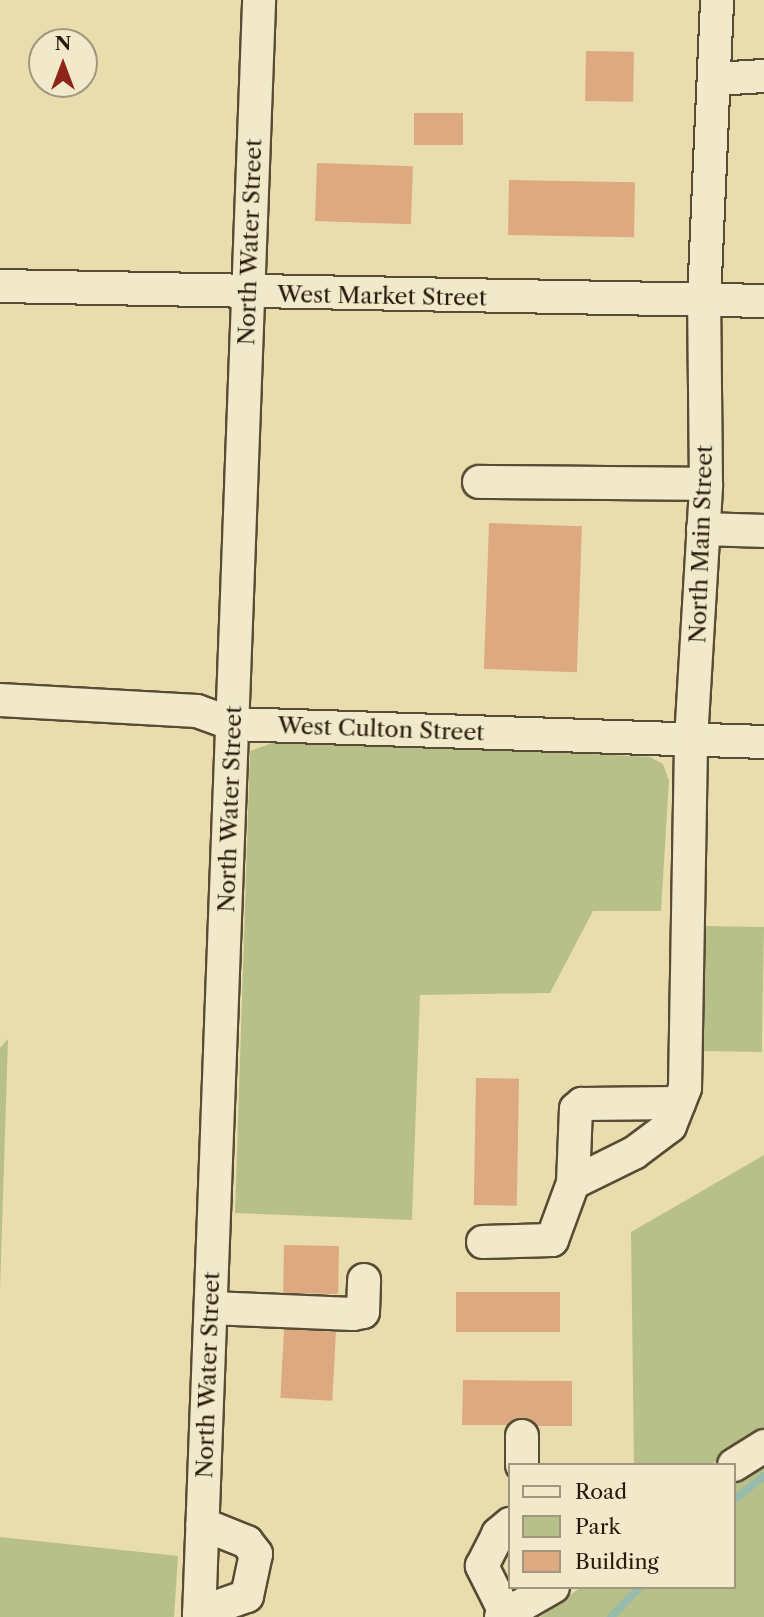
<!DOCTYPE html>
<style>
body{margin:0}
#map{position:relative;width:764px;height:1617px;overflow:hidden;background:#eaddad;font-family:"Libre Caslon Text",serif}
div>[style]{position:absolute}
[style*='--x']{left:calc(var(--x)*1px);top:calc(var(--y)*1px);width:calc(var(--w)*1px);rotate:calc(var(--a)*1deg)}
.green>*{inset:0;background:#b8c089;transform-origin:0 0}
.stream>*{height:8px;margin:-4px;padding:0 4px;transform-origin:4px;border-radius:4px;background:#98bcab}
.building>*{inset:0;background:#dda980;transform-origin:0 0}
.roads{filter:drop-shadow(2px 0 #584c35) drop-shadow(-2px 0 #584c35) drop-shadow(0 2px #584c35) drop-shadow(0 -2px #584c35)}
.minor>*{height:32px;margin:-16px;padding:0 16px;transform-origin:16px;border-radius:16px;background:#f1e9ca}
span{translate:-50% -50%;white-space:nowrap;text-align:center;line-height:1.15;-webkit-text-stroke:5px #f1e9ca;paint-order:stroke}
.street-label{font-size:23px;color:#281b0d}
.legend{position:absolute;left:508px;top:1463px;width:228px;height:126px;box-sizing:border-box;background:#f1e9ca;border:2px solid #a1977e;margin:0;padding:9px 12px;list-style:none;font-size:21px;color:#281b0d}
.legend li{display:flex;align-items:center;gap:14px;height:35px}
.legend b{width:35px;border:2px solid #a1977e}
.north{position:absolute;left:28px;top:28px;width:70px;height:70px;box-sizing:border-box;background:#f1e9ca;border:2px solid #a1977e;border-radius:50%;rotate:0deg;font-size:19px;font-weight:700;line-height:28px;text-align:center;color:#281b0d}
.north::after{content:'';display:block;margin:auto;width:24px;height:32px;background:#8f2418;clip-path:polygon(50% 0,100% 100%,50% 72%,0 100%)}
</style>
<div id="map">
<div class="green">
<i style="clip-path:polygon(286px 738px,650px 757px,663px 764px,669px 781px,661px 911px,593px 911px,550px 993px,420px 995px,412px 1220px,235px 1213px,250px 751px)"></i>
<i style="left:705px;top:926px;width:59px;height:125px;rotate:1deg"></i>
<i style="clip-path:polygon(8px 1039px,0 1291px,0 1048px)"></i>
<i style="clip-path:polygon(764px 1155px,764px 1431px,709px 1465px,634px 1465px,631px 1232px)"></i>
<i style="clip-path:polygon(764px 1458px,764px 1617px,540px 1617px,581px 1587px,734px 1587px,734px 1476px)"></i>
<i style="clip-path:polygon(0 1537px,178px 1556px,174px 1617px,0 1617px)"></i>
</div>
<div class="stream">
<i style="--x:734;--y:1500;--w:38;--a:-39"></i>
<i style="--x:611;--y:1617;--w:42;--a:-46"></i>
</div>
<div class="building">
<i style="left:586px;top:51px;width:48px;height:50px;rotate:1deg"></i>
<i style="left:414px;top:113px;width:49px;height:32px"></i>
<i style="left:317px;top:163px;width:96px;height:58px;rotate:2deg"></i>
<i style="left:509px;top:180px;width:126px;height:55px;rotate:1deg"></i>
<i style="left:489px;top:523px;width:93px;height:146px;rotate:2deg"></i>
<i style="left:476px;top:1078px;width:43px;height:127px;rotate:1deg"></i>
<i style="left:284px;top:1245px;width:55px;height:48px;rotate:1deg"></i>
<i style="left:456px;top:1292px;width:104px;height:40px"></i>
<i style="left:284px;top:1329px;width:52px;height:69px;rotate:3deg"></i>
<i style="clip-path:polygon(463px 1380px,572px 1381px,572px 1426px,537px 1426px,523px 1418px,507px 1425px,462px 1425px)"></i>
</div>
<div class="roads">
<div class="minor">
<i style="--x:715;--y:79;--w:49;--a:-3.5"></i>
<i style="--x:0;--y:286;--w:764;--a:1.12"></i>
<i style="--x:479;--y:482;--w:227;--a:0.5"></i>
<i style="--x:703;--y:529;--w:61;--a:1.9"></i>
<i style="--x:0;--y:700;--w:197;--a:3.2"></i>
<i style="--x:197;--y:711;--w:38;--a:20"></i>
<i style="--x:233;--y:724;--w:531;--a:1.94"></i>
<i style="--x:573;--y:1183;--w:74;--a:-87.7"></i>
<i style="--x:576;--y:1109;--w:8;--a:-40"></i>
<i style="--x:582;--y:1104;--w:97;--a:-0.6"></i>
<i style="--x:483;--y:1242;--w:69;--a:-1.7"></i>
<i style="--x:552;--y:1240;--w:61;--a:-69.8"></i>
<i style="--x:573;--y:1183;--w:68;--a:-26.2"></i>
<i style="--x:634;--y:1153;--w:45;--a:-36.9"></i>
<i style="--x:670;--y:1126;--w:41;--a:-68.5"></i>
<i style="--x:685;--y:1088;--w:348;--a:-89"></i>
<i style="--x:691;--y:740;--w:256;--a:-86.6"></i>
<i style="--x:706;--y:484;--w:184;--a:-90.6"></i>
<i style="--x:704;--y:300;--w:300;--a:-87.5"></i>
<i style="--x:211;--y:1308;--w:142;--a:2.4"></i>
<i style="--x:353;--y:1314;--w:10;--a:-11"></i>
<i style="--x:363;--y:1312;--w:32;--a:-88"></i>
<i style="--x:522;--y:1436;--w:29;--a:90"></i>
<i style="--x:734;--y:1465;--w:36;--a:-32"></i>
<i style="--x:199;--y:1613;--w:51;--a:-19.5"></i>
<i style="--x:247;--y:1596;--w:43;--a:-77.9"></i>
<i style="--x:256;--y:1554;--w:15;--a:-127"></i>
<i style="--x:247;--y:1542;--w:48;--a:-158.2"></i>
<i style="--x:506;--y:1614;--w:54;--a:-116.6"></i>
<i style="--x:482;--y:1566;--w:36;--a:-63"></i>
<i style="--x:498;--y:1534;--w:16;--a:-40"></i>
<i style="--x:199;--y:1617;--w:1618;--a:-87.87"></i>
<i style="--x:501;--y:1617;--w:60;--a:-30"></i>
</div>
</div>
<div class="street-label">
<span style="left:250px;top:242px;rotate:-88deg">North Water Street</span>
<span style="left:382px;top:296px;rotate:1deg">West Market Street</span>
<span style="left:701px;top:544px;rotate:-88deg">North Main Street</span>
<span style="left:381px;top:729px;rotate:2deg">West Culton Street</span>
<span style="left:230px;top:809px;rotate:-88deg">North Water Street</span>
<span style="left:208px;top:1375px;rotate:-88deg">North Water Street</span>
</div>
<ul class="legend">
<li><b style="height:9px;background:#f1e9ca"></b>Road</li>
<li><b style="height:19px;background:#b8c089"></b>Park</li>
<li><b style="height:19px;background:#dda980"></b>Building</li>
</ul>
<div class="north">N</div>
</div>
